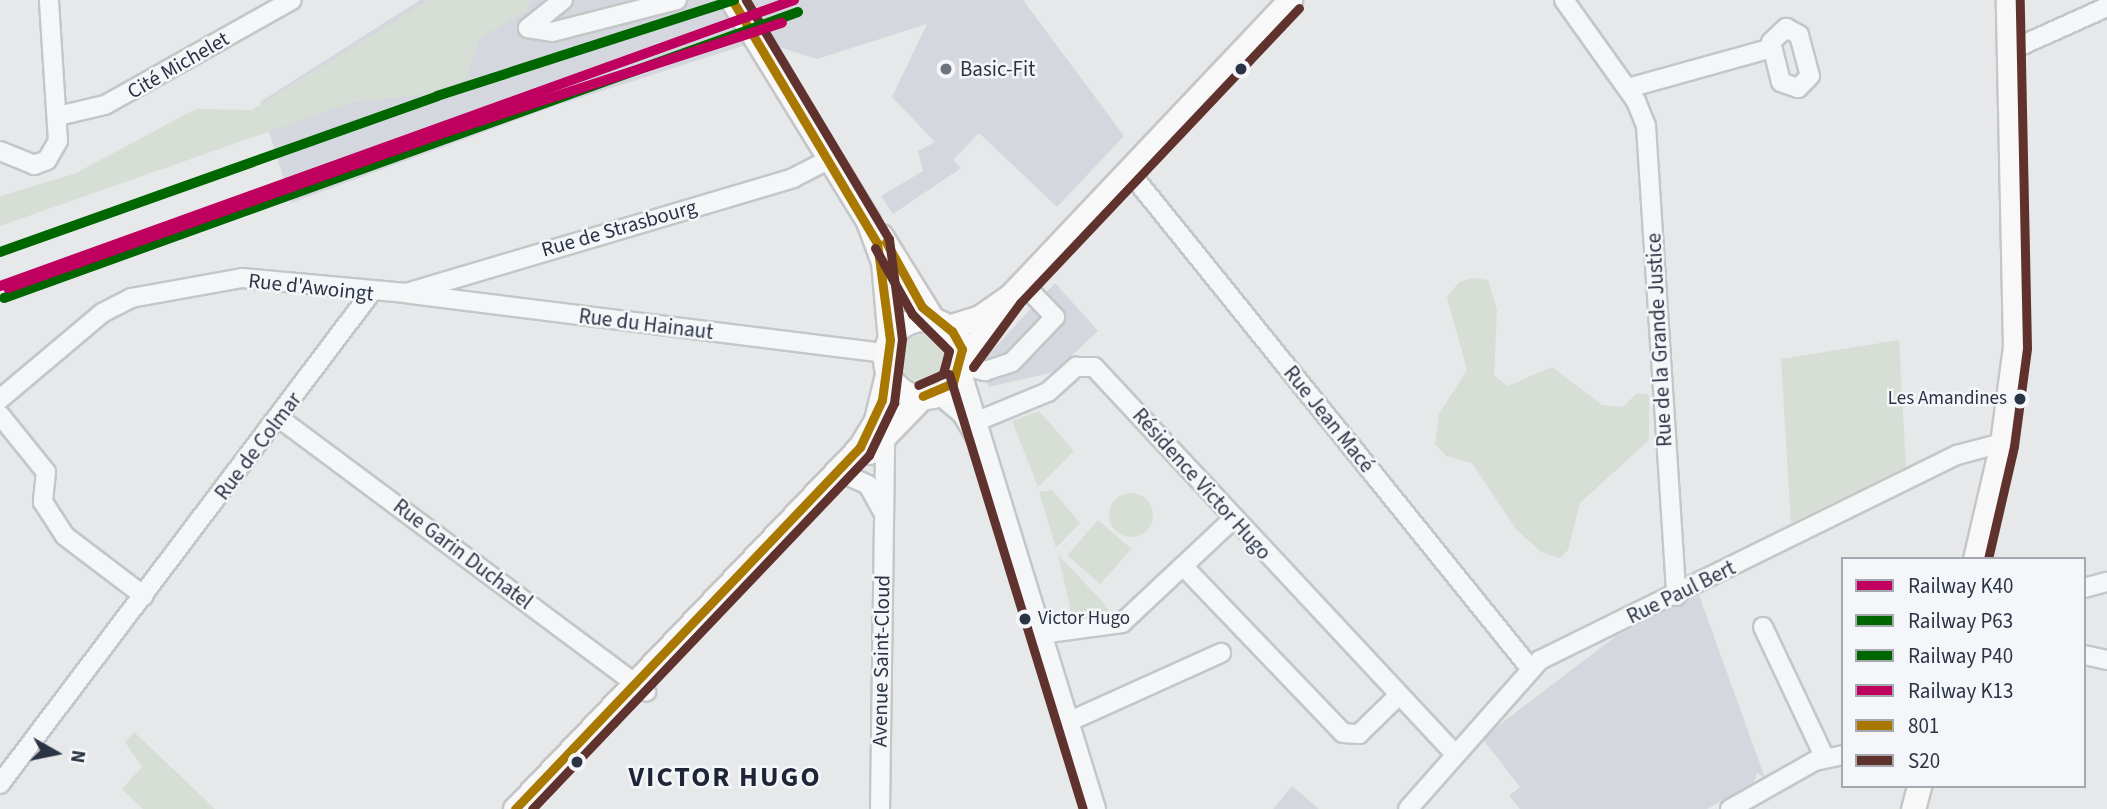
<!DOCTYPE html>
<meta charset="utf-8">
<style>
body{margin:0}
#map{position:relative;width:2107px;height:809px;overflow:hidden;background:#e6e8ea;font-family:"Source Sans 3",sans-serif}
div>[style]{position:absolute}
[style*='--x']{left:calc(var(--x)*1px);top:calc(var(--y)*1px);width:calc(var(--w)*1px);rotate:calc(var(--a)*1deg)}
.built>*{inset:0;background:#d4d7dd}
.green>*{inset:0;background:#d6ded6;transform-origin:0 0}
.round{border-radius:50%}
.roads{filter:drop-shadow(2px 0 #c4c6c8) drop-shadow(-2px 0 #c4c6c8) drop-shadow(0 2px #c4c6c8) drop-shadow(0 -2px #c4c6c8)}
.minor>*{height:18px;margin:-9px;padding:0 9px;transform-origin:9px;border-radius:9px;background:#f5f6f7}
.major>*{height:23px;margin:-11.5px;padding:0 11.5px;transform-origin:11.5px;border-radius:11.5px;background:#f8f8f8}
.major>.ring{margin:-11.5px;padding:0;box-sizing:content-box;background:none;border:23px solid #f8f8f8;border-radius:50%}
.bus-1>*{height:9px;margin:-4.5px;padding:0 4.5px;transform-origin:4.5px;border-radius:4.5px;background:#a87800}
.bus-2>*{height:9px;margin:-4.5px;padding:0 4.5px;transform-origin:4.5px;border-radius:4.5px;background:#60322d}
.rail-1>*{height:10px;margin:-5px;padding:0 5px;transform-origin:5px;border-radius:5px;background:#bf005f}
.rail-2>*{height:10px;margin:-5px;padding:0 5px;transform-origin:5px;border-radius:5px;background:#060}
.rail-3>*{height:10px;margin:-5px;padding:0 5px;transform-origin:5px;border-radius:5px;background:#060}
.rail-4>*{height:10px;margin:-5px;padding:0 5px;transform-origin:5px;border-radius:5px;background:#bf005f}
.dots>*{width:19px;height:19px;translate:-50% -50%;box-sizing:border-box;border:4px solid #f4f6f9;border-radius:50%}
span{translate:-50% -50%;white-space:nowrap;text-align:center;line-height:1.15;-webkit-text-stroke:5px #f4f6f9;paint-order:stroke}
.bus-label{font-size:19px;color:#2b3445}
.right{translate:-100% -50%;text-align:right}
.left{translate:0 -50%;text-align:left}
.street-label{font-size:21px;color:#2b3445}
.poi-label{font-size:21px;color:#2b3445}
.district-label{font-size:28px;color:#1d2536;font-weight:700;letter-spacing:2px}
.legend{position:absolute;left:1841px;top:557px;width:245px;height:231px;box-sizing:border-box;background:#f4f6f9;border:2px solid #a4a8b1;margin:0;padding:9px 12px;list-style:none;font-size:21px;color:#2b3445}
.legend li{display:flex;align-items:center;gap:14px;height:35px}
.legend b{width:35px;border:2px solid #a4a8b1}
.north{position:absolute;left:21px;top:718px;width:70px;height:70px;-webkit-text-stroke:5px #f4f6f9;paint-order:stroke;rotate:99deg;font-size:19px;font-weight:700;line-height:28px;text-align:center;color:#2b3445}
.north::after{content:'';display:block;margin:auto;width:24px;height:32px;background:#2b3445;clip-path:polygon(50% 0,100% 100%,50% 72%,0 100%)}
</style>
<div id="map">
<div class="built">
<i style="clip-path:polygon(420px 0,1023px 0,1124px 136px,1057px 207px,979px 133px,953px 160px,961px 168px,893px 214px,881px 196px,923px 171px,918px 151px,935px 142px,892px 97px,927px 24px,817px 59px,779px 47px,770px 37px,552px 107px,291px 203px,260px 102px)"></i>
<i style="clip-path:polygon(1055px 283px,1098px 331px,1054px 372px,988px 387px,985px 358px)"></i>
<i style="clip-path:polygon(1699px 595px,1765px 778px,1757px 773px,1753px 783px,1707px 809px,1520px 809px,1509px 796px,1520px 787px,1482px 738px,1616px 636px)"></i>
<i style="clip-path:polygon(1292px 786px,1319px 809px,1273px 809px)"></i>
</div>
<div class="green">
<i style="clip-path:polygon(428px 0,529px 0,527px 11px,480px 38px,466px 79px,423px 95px,353px 102px,0 226px,0 196px,74px 174px,196px 109px,252px 110px)"></i>
<i style="clip-path:polygon(1473px 278px,1488px 280px,1497px 310px,1494px 376px,1508px 386px,1552px 367px,1602px 405px,1623px 407px,1637px 393px,1649px 395px,1649px 440px,1580px 503px,1568px 550px,1560px 558px,1541px 552px,1516px 529px,1472px 463px,1446px 456px,1435px 444px,1439px 414px,1467px 370px,1447px 297px,1459px 282px)"></i>
<i class="round" style="left:900px;top:334px;width:48px;height:48px"></i>
<i style="clip-path:polygon(1899px 340px,1906px 467px,1791px 523px,1781px 359px)"></i>
<i style="clip-path:polygon(1039px 411px,1074px 451px,1038px 487px,1012px 421px)"></i>
<i style="clip-path:polygon(1052px 490px,1080px 523px,1056px 548px,1039px 492px)"></i>
<i class="round" style="left:1109px;top:493px;width:44px;height:44px"></i>
<i style="left:1098px;top:520px;width:44px;height:47px;rotate:41deg"></i>
<i style="clip-path:polygon(1058px 555px,1102px 601px,1111px 613px,1072px 616px)"></i>
<i style="clip-path:polygon(134px 732px,151px 748px,215px 809px,143px 809px,122px 789px,142px 767px,125px 742px)"></i>
</div>
<div class="roads">
<div class="minor">
<i style="--x:563;--y:0;--w:45;--a:141.3"></i>
<i style="--x:528;--y:28;--w:24;--a:9"></i>
<i style="--x:552;--y:32;--w:129;--a:-14.4"></i>
<i style="--x:1564;--y:0;--w:124;--a:54.5"></i>
<i style="--x:1636;--y:101;--w:27;--a:68"></i>
<i style="--x:1646;--y:126;--w:471;--a:86.3"></i>
<i style="--x:1786;--y:28;--w:15;--a:28"></i>
<i style="--x:1799;--y:35;--w:42;--a:75"></i>
<i style="--x:1810;--y:76;--w:17;--a:135"></i>
<i style="--x:1798;--y:88;--w:18;--a:-161"></i>
<i style="--x:1781;--y:82;--w:41;--a:-104"></i>
<i style="--x:1771;--y:42;--w:21;--a:-43"></i>
<i style="--x:2009;--y:51;--w:107;--a:-24.2"></i>
<i style="--x:1628;--y:88;--w:149;--a:-15.5"></i>
<i style="--x:58;--y:116;--w:48;--a:-13.2"></i>
<i style="--x:105;--y:105;--w:214;--a:-29.3"></i>
<i style="--x:0;--y:151;--w:37;--a:22"></i>
<i style="--x:34;--y:165;--w:14;--a:-21"></i>
<i style="--x:47;--y:160;--w:22;--a:-60"></i>
<i style="--x:58;--y:141;--w:141;--a:-93.7"></i>
<i style="--x:1128;--y:170;--w:640;--a:51.09"></i>
<i style="--x:410;--y:294;--w:480;--a:7.1"></i>
<i style="--x:962;--y:365;--w:24;--a:15"></i>
<i style="--x:985;--y:371;--w:28;--a:-18"></i>
<i style="--x:1012;--y:362;--w:62;--a:-46.3"></i>
<i style="--x:1055;--y:317;--w:47;--a:-134.1"></i>
<i style="--x:961;--y:370;--w:459;--a:72.9"></i>
<i style="--x:938;--y:394;--w:31;--a:40"></i>
<i style="--x:962;--y:414;--w:35;--a:59"></i>
<i style="--x:0;--y:399;--w:133;--a:-40.1"></i>
<i style="--x:102;--y:313;--w:33;--a:-27"></i>
<i style="--x:131;--y:298;--w:113;--a:-10.2"></i>
<i style="--x:242;--y:278;--w:165;--a:5.2"></i>
<i style="--x:406;--y:293;--w:404;--a:-16.5"></i>
<i style="--x:793;--y:178;--w:42;--a:-27.2"></i>
<i style="--x:0;--y:415;--w:73;--a:51.1"></i>
<i style="--x:46;--y:472;--w:30;--a:96"></i>
<i style="--x:43;--y:502;--w:40;--a:57.1"></i>
<i style="--x:65;--y:536;--w:99;--a:37.2"></i>
<i style="--x:279;--y:418;--w:458;--a:36.7"></i>
<i style="--x:980;--y:420;--w:74;--a:-22.4"></i>
<i style="--x:1048;--y:392;--w:38;--a:-42"></i>
<i style="--x:1076;--y:367;--w:18;--a:0"></i>
<i style="--x:1094;--y:367;--w:529;--a:46.99"></i>
<i style="--x:838;--y:471;--w:33;--a:25"></i>
<i style="--x:868;--y:485;--w:29;--a:61"></i>
<i style="--x:1183;--y:566;--w:67;--a:-43.2"></i>
<i style="--x:2084;--y:588;--w:24;--a:-15"></i>
<i style="--x:1763;--y:627;--w:145;--a:64.7"></i>
<i style="--x:1041;--y:634;--w:82;--a:-7.7"></i>
<i style="--x:1122;--y:623;--w:83;--a:-43.1"></i>
<i style="--x:1183;--y:566;--w:231;--a:46.2"></i>
<i style="--x:1343;--y:733;--w:16;--a:4"></i>
<i style="--x:1359;--y:734;--w:56;--a:-44.3"></i>
<i style="--x:2084;--y:655;--w:24;--a:12"></i>
<i style="--x:1068;--y:722;--w:168;--a:-24.3"></i>
<i style="--x:0;--y:784;--w:614;--a:-52.94"></i>
<i style="--x:880;--y:809;--w:374;--a:-89.2"></i>
<i style="--x:1408;--y:809;--w:199;--a:-48.5"></i>
<i style="--x:1540;--y:660;--w:465;--a:-26.2"></i>
<i style="--x:1957;--y:455;--w:47;--a:-14.9"></i>
<i style="--x:1730;--y:809;--w:98;--a:-29.5"></i>
<i style="--x:1815;--y:761;--w:29;--a:-12"></i>
</div>
<div class="major">
<i style="--x:732;--y:0;--w:259;--a:58.4"></i>
<i style="--x:868;--y:221;--w:44;--a:69.9"></i>
<i style="--x:883;--y:262;--w:78;--a:84.9"></i>
<i style="--x:881;--y:236;--w:99;--a:58.2"></i>
<i class="ring" style="left:885px;top:319px;width:55px;height:55px"></i>
<i style="--x:948;--y:327;--w:34;--a:-17"></i>
<i style="--x:980;--y:317;--w:38;--a:-35"></i>
<i style="--x:1011;--y:295;--w:406;--a:-46.6"></i>
<i style="--x:963;--y:360;--w:68;--a:-52.8"></i>
<i style="--x:869;--y:452;--w:78;--a:-46"></i>
<i style="--x:1975;--y:559;--w:119;--a:-76.9"></i>
<i style="--x:2002;--y:443;--w:97;--a:-82.3"></i>
<i style="--x:2015;--y:347;--w:347;--a:-91.2"></i>
<i style="--x:515;--y:809;--w:500;--a:-46.38"></i>
<i style="--x:860;--y:447;--w:31;--a:-59"></i>
<i style="--x:876;--y:420;--w:51;--a:-76.5"></i>
<i style="--x:1913;--y:809;--w:24;--a:-75"></i>
</div>
</div>
<div class="bus-1">
<i style="--x:886;--y:242;--w:74;--a:61"></i>
<i style="--x:922;--y:307;--w:38;--a:39"></i>
<i style="--x:952;--y:331;--w:21;--a:61"></i>
<i style="--x:962;--y:349;--w:35;--a:105"></i>
<i style="--x:953;--y:383;--w:33;--a:157"></i>
<i style="--x:515;--y:809;--w:500;--a:-46.38"></i>
<i style="--x:860;--y:447;--w:52;--a:-64.9"></i>
<i style="--x:882;--y:400;--w:61;--a:-82.4"></i>
<i style="--x:890;--y:340;--w:98;--a:-97.6"></i>
<i style="--x:877;--y:243;--w:283;--a:-120.8"></i>
</div>
<div class="bus-2">
<i style="--x:875;--y:248;--w:76;--a:60.7"></i>
<i style="--x:912;--y:314;--w:52;--a:45"></i>
<i style="--x:949;--y:351;--w:24;--a:105"></i>
<i style="--x:943;--y:374;--w:27;--a:156"></i>
<i style="--x:973;--y:367;--w:79;--a:-53.7"></i>
<i style="--x:1020;--y:303;--w:406;--a:-46.6"></i>
<i style="--x:949;--y:374;--w:455;--a:72.9"></i>
<i style="--x:1988;--y:559;--w:116;--a:-77"></i>
<i style="--x:2014;--y:446;--w:99;--a:-82.4"></i>
<i style="--x:2027;--y:348;--w:348;--a:-91.2"></i>
<i style="--x:532;--y:809;--w:489;--a:-46.4"></i>
<i style="--x:869;--y:455;--w:58;--a:-64.3"></i>
<i style="--x:894;--y:403;--w:64;--a:-82.9"></i>
<i style="--x:902;--y:339;--w:101;--a:-97.4"></i>
<i style="--x:889;--y:239;--w:279;--a:-120.9"></i>
</div>
<div class="rail-1">
<i style="--x:0;--y:286;--w:844;--a:-19.81"></i>
</div>
<div class="rail-2">
<i style="--x:4;--y:298;--w:844;--a:-19.81"></i>
</div>
<div class="rail-3">
<i style="--x:0;--y:252;--w:464;--a:-19.6"></i>
<i style="--x:437;--y:96;--w:312;--a:-17.9"></i>
</div>
<div class="rail-4">
<i style="--x:8;--y:288;--w:468;--a:-19.6"></i>
<i style="--x:449;--y:131;--w:350;--a:-18"></i>
</div>
<div class="dots">
<i style="left:946px;top:69px;background:#6c737f"></i>
<i style="left:1241px;top:69px;background:#2b3445"></i>
<i style="left:2020px;top:399px;background:#2b3445"></i>
<i style="left:1025px;top:619px;background:#2b3445"></i>
<i style="left:577px;top:762px;background:#2b3445"></i>
</div>
<div class="bus-label">
<span class="right" style="left:2007px;top:399px">Les Amandines</span>
<span class="left" style="left:1038px;top:619px">Victor Hugo</span>
</div>
<div class="street-label">
<span style="left:178px;top:65px;rotate:-30deg">Cité Michelet</span>
<span style="left:619px;top:228px;rotate:-16deg">Rue de Strasbourg</span>
<span style="left:311px;top:287px;rotate:6deg">Rue d'Awoingt</span>
<span style="left:646px;top:324px;rotate:7deg">Rue du Hainaut</span>
<span style="left:1659px;top:340px;rotate:-93deg">Rue de la Grande Justice</span>
<span style="left:1329px;top:419px;rotate:51deg">Rue Jean Macé</span>
<span style="left:258px;top:446px;rotate:-53deg">Rue de Colmar</span>
<span style="left:1202px;top:484px;rotate:48deg">Résidence Victor Hugo</span>
<span style="left:463px;top:554px;rotate:37deg">Rue Garin Duchatel</span>
<span style="left:1681px;top:592px;rotate:-26deg">Rue Paul Bert</span>
<span style="left:881px;top:661px;rotate:-89deg">Avenue Saint-Cloud</span>
</div>
<div class="poi-label">
<span class="left" style="left:960px;top:69px">Basic-Fit</span>
</div>
<div class="district-label">
<span style="left:725px;top:777px">VICTOR HUGO</span>
</div>
<ul class="legend">
<li><b style="height:9px;background:#bf005f"></b>Railway K40</li>
<li><b style="height:9px;background:#060"></b>Railway P63</li>
<li><b style="height:9px;background:#060"></b>Railway P40</li>
<li><b style="height:9px;background:#bf005f"></b>Railway K13</li>
<li><b style="height:9px;background:#a87800"></b>801</li>
<li><b style="height:9px;background:#60322d"></b>S20</li>
</ul>
<div class="north">N</div>
</div>
